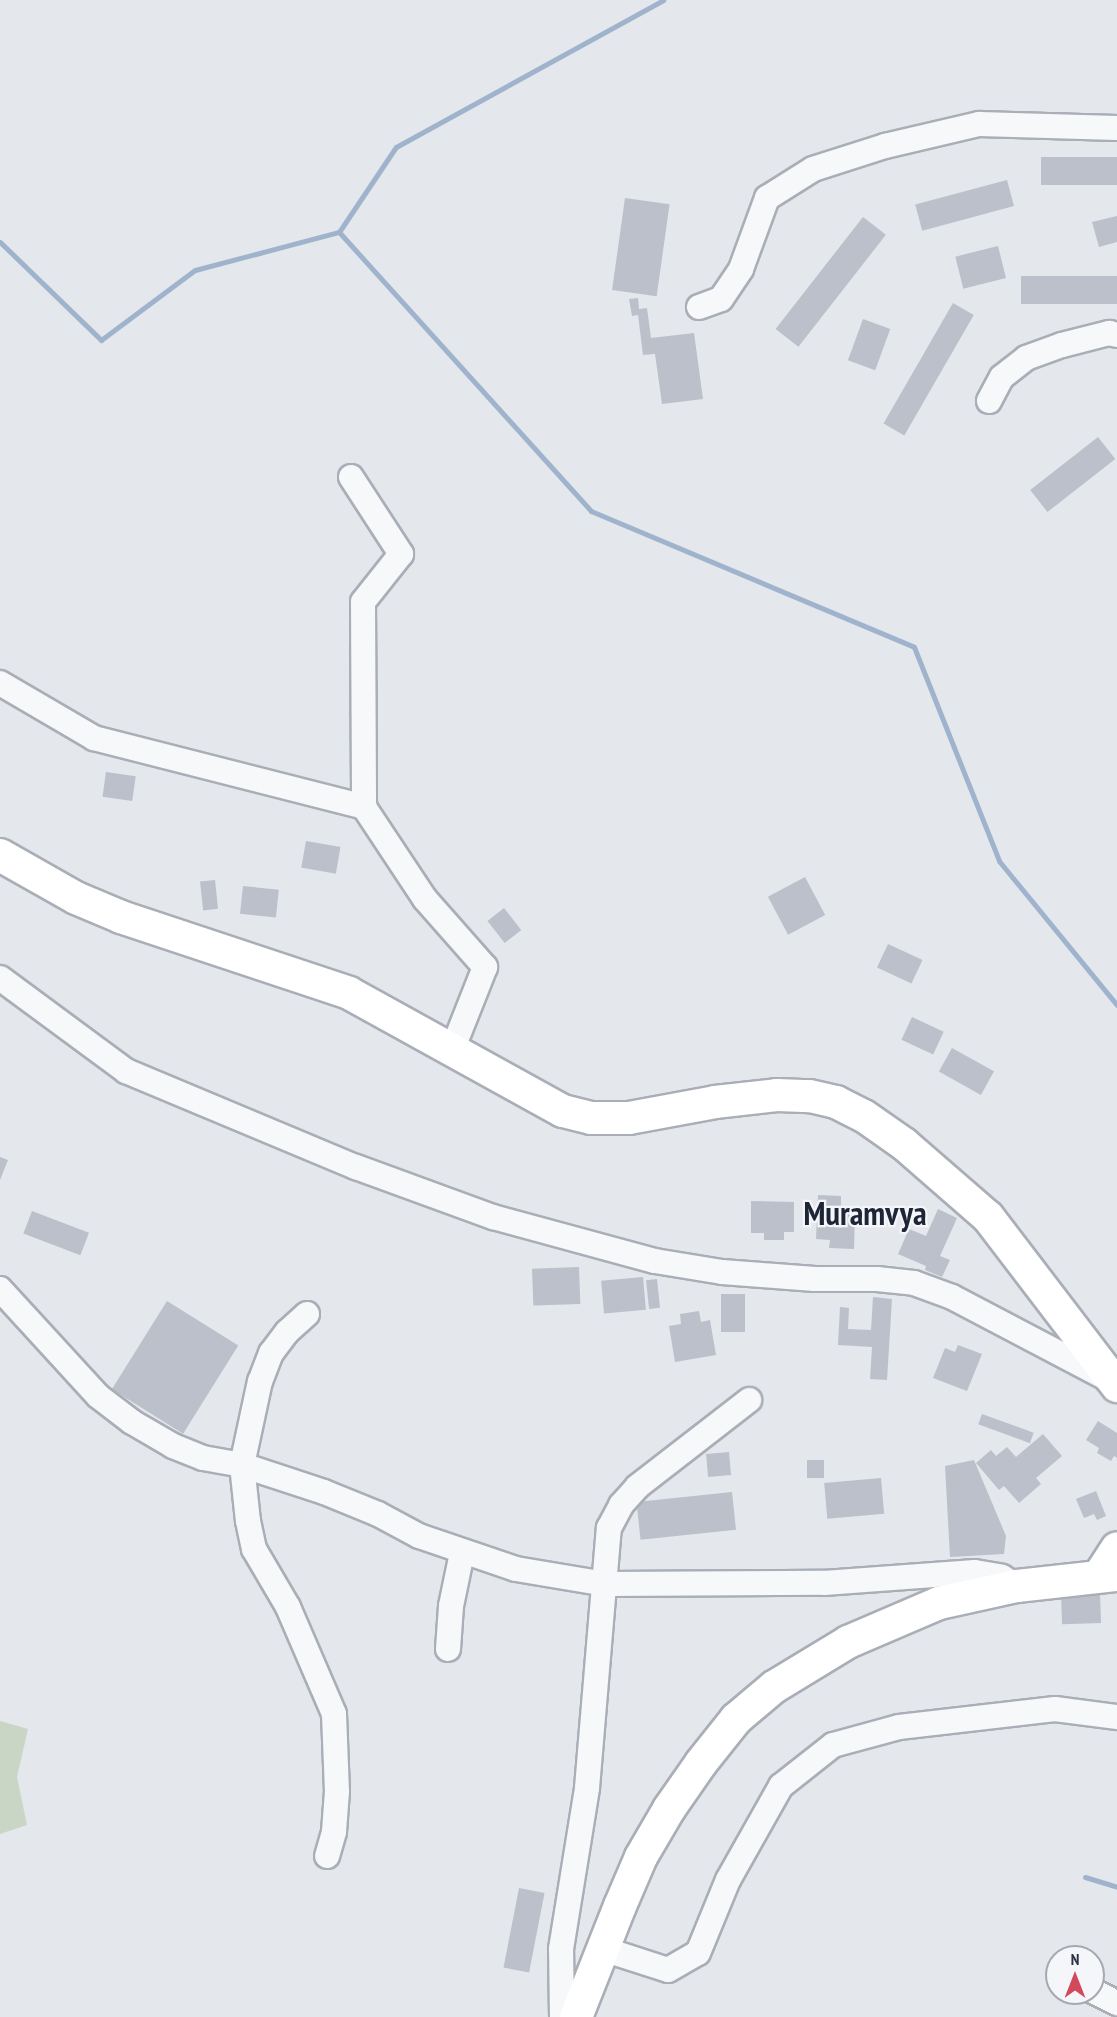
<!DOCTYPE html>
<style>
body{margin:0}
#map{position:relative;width:1117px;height:2017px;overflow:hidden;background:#e4e7ec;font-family:"PT Sans Narrow",sans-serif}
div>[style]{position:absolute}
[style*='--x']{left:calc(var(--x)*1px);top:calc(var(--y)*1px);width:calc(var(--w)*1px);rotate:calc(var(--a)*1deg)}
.green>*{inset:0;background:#c9d6c5}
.stream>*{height:5px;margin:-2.5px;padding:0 2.5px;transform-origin:2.5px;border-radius:2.5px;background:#9fb4cc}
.building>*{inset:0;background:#bbc0ca;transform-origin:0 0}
.roads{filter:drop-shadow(2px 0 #a9aeb7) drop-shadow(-2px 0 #a9aeb7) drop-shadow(0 2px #a9aeb7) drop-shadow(0 -2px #a9aeb7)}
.minor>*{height:24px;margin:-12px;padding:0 12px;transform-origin:12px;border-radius:12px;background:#f7f8fa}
.major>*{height:32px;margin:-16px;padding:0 16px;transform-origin:16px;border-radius:16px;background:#fff}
span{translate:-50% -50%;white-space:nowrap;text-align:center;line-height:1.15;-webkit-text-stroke:4.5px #f4f6f9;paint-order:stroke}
.town-label{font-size:33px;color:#1d2536;font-weight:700}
.north{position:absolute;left:1045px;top:1945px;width:60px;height:60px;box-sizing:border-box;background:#f4f6f9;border:2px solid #a4a8b1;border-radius:50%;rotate:0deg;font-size:16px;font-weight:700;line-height:24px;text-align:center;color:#2b3445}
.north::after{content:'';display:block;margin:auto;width:21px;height:27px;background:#d1495b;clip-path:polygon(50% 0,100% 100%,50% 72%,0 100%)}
</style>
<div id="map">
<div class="green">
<i style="clip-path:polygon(0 1721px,28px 1729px,17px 1777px,27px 1825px,0 1834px)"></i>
</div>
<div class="stream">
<i style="--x:339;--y:232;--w:376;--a:47.9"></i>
<i style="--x:591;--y:511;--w:350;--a:22.8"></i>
<i style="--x:914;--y:647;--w:230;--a:68.3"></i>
<i style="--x:999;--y:861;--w:186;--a:50.7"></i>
<i style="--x:0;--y:242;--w:141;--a:44.1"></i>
<i style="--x:101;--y:340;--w:117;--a:-36.7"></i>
<i style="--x:195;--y:270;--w:149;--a:-14.8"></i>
<i style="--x:339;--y:232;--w:102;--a:-56.2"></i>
<i style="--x:396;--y:147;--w:305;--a:-28.8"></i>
<i style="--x:1085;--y:1877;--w:34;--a:17"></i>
</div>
<div class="building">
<i style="left:1117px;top:157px;width:28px;height:76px;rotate:90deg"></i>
<i style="left:1007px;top:180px;width:27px;height:95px;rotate:75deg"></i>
<i style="left:625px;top:198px;width:45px;height:93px;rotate:8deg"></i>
<i style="clip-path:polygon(1117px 216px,1117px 242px,1099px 247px,1092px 222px)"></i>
<i style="left:863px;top:217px;width:29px;height:142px;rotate:38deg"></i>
<i style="left:998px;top:246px;width:33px;height:44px;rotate:76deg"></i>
<i style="left:1117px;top:276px;width:28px;height:96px;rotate:90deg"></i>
<i style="clip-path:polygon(638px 298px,639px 309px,647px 308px,651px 338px,694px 333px,703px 399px,662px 404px,655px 354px,643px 355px,638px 315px,632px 316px,629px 299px)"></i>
<i style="left:953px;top:303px;width:24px;height:139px;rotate:30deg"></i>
<i style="left:863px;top:319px;width:29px;height:44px;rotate:20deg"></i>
<i style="left:1098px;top:437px;width:28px;height:86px;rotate:52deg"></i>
<i style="left:106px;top:772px;width:30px;height:25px;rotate:8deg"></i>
<i style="left:306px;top:841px;width:35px;height:27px;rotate:10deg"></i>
<i style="left:805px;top:877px;width:43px;height:42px;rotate:62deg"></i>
<i style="left:215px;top:880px;width:29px;height:15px;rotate:84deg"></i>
<i style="left:243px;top:886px;width:36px;height:28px;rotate:6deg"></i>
<i style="left:504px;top:908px;width:28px;height:21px;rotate:52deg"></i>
<i style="left:888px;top:944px;width:38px;height:26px;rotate:25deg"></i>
<i style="left:912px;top:1017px;width:35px;height:25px;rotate:25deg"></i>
<i style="left:952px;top:1048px;width:48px;height:27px;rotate:29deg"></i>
<i style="clip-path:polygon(0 1157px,8px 1160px,0 1180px)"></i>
<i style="clip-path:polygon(818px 1195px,841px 1196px,841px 1210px,855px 1211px,854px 1249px,829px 1248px,830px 1240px,816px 1239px)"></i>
<i style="clip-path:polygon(751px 1201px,794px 1202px,794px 1232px,784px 1232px,784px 1240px,764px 1240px,764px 1233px,751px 1233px)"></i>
<i style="clip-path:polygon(938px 1209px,957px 1218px,940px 1256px,950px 1260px,942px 1277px,925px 1270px,926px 1266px,898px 1254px,909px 1229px,926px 1236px)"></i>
<i style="left:32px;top:1211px;width:61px;height:24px;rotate:21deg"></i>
<i style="left:579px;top:1267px;width:37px;height:47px;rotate:88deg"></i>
<i style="left:643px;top:1277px;width:33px;height:42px;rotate:85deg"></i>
<i style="left:657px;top:1279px;width:29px;height:11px;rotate:84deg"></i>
<i style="left:721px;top:1294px;width:24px;height:38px"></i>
<i style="clip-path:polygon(873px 1297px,892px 1299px,887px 1380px,870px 1379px,872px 1347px,838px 1345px,840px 1307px,849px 1308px,848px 1329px,871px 1330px)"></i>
<i style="left:167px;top:1301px;width:84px;height:104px;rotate:32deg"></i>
<i style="clip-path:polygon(699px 1311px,701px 1322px,710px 1320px,716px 1355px,675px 1362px,669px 1326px,681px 1324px,680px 1314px)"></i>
<i style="clip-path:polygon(958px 1345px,982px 1354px,967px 1391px,933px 1378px,945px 1348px,955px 1352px)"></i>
<i style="left:982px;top:1414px;width:55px;height:11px;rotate:20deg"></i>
<i style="clip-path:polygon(1098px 1421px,1117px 1433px,1117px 1458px,1114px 1456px,1111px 1461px,1097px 1453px,1099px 1448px,1086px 1440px)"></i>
<i style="clip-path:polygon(1043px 1434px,1062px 1456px,1036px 1478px,1041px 1484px,1019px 1503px,1004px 1486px,999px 1490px,976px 1463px,991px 1450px,996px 1456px,1007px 1447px,1016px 1457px)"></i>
<i style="left:729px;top:1452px;width:23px;height:23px;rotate:85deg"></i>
<i style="left:807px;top:1460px;width:17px;height:18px"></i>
<i style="clip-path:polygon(974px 1460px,1006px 1536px,1004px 1554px,950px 1557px,945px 1466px)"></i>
<i style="left:881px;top:1478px;width:36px;height:57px;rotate:85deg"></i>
<i style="clip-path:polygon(1096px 1491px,1106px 1516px,1097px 1520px,1094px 1514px,1084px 1518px,1076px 1499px)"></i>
<i style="left:732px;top:1492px;width:38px;height:96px;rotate:84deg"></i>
<i style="left:1100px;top:1593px;width:30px;height:39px;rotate:88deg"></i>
<i style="left:519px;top:1888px;width:26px;height:81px;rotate:11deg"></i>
</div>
<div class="roads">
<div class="minor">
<i style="--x:699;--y:307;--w:23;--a:-20"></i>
<i style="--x:721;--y:299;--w:36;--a:-56"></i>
<i style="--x:741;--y:269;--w:76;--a:-69.9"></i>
<i style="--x:767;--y:198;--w:54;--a:-32.2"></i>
<i style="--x:813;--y:169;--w:76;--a:-17.7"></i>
<i style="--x:885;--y:146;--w:97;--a:-13.2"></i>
<i style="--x:979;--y:124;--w:138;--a:1.7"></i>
<i style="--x:989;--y:401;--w:27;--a:-62"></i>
<i style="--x:1002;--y:377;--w:31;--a:-38"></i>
<i style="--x:1026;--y:358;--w:38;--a:-20"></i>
<i style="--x:1062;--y:345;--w:49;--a:-14.3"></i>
<i style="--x:1109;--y:333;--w:8;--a:14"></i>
<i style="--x:351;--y:477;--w:92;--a:57"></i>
<i style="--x:401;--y:554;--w:61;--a:128.4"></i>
<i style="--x:363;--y:602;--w:205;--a:89.7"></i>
<i style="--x:0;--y:683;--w:109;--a:30.3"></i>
<i style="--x:94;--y:738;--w:279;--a:14.3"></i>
<i style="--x:364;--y:807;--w:110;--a:56.5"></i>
<i style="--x:425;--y:899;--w:91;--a:48.6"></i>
<i style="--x:485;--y:967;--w:87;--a:111.6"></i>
<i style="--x:0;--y:978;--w:157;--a:36.4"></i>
<i style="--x:126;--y:1071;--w:249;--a:22.7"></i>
<i style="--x:356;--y:1167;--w:146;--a:20.1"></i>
<i style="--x:493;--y:1217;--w:168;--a:15.2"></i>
<i style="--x:655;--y:1261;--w:68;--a:9.3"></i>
<i style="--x:722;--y:1272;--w:93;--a:4.3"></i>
<i style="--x:815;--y:1279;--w:62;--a:0"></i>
<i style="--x:877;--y:1279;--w:37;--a:6"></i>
<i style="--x:914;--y:1283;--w:40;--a:20.2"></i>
<i style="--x:952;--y:1297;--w:178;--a:27.7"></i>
<i style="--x:0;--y:1289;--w:145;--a:47.5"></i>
<i style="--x:98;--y:1396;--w:43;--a:37.4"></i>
<i style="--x:132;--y:1422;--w:48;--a:30.3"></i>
<i style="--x:173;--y:1446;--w:32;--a:22"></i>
<i style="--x:203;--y:1458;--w:40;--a:10"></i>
<i style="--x:242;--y:1465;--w:86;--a:18.2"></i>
<i style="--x:324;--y:1492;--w:58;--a:22.2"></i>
<i style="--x:378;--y:1514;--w:47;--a:28.2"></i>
<i style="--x:419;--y:1536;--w:102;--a:18.8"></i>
<i style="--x:516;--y:1569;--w:91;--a:9.5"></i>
<i style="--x:606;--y:1584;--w:218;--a:-0.3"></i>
<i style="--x:824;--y:1583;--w:151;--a:-4.2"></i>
<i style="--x:975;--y:1572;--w:27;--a:10"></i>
<i style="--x:1002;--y:1577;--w:17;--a:31"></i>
<i style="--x:307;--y:1314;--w:27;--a:138"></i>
<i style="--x:287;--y:1332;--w:26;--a:127"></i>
<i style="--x:271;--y:1353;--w:30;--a:111"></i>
<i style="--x:260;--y:1381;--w:86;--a:102.1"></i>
<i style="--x:242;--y:1465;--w:56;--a:83.9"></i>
<i style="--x:248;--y:1521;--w:29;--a:78"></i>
<i style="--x:254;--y:1549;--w:67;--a:59.6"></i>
<i style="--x:288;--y:1607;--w:116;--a:66.7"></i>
<i style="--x:334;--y:1714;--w:77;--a:87.8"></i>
<i style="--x:337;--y:1791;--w:41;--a:94.2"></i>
<i style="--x:334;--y:1832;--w:25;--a:106"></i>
<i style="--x:448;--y:1649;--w:43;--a:-86"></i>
<i style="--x:451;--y:1606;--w:54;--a:-78.3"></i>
<i style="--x:603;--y:1949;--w:68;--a:17.9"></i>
<i style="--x:668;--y:1970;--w:34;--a:-30"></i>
<i style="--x:698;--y:1953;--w:79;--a:-67.7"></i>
<i style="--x:728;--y:1880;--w:108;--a:-60.6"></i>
<i style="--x:781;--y:1786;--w:66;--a:-38.3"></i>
<i style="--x:833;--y:1745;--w:68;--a:-15.3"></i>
<i style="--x:899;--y:1727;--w:157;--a:-6.6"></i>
<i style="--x:1055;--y:1709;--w:63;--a:7.4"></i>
<i style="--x:1093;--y:1991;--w:27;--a:27"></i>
<i style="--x:562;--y:2017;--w:68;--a:-90.8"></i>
<i style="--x:561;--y:1949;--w:163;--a:-80.8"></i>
<i style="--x:587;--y:1788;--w:261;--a:-85.2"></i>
<i style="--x:609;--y:1528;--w:26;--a:-62"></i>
<i style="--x:621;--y:1505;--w:24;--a:-48"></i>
<i style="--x:637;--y:1487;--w:142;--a:-37.8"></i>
</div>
<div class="major">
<i style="--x:0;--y:855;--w:87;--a:29.5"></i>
<i style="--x:76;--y:898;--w:49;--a:22.9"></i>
<i style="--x:121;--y:917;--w:240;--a:18.4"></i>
<i style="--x:349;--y:993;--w:244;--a:28.9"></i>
<i style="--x:563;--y:1111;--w:29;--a:14"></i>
<i style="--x:591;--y:1118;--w:38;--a:0"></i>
<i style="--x:629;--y:1118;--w:87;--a:-10.5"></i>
<i style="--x:715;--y:1102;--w:62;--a:-6.4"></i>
<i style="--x:777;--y:1095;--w:33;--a:2"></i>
<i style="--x:810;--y:1096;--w:27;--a:13"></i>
<i style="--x:836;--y:1102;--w:31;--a:27"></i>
<i style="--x:864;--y:1116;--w:49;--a:35"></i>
<i style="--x:904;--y:1144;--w:111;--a:41"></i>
<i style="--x:988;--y:1217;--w:213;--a:52.6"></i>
<i style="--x:1099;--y:1576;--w:33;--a:-57"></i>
<i style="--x:576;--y:2017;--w:119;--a:-68.4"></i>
<i style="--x:620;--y:1906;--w:53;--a:-66.8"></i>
<i style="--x:641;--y:1857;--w:56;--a:-59.7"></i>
<i style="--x:669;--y:1809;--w:56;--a:-55.2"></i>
<i style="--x:701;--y:1763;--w:56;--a:-51.5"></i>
<i style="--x:736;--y:1719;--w:50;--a:-40.1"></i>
<i style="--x:774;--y:1687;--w:87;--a:-31.3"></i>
<i style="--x:848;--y:1642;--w:99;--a:-23.2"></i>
<i style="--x:939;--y:1603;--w:80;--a:-12.3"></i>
<i style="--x:1017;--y:1586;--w:101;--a:-6.3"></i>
</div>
</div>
<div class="town-label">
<span style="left:865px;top:1213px">Muramvya</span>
</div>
<div class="north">N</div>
</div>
